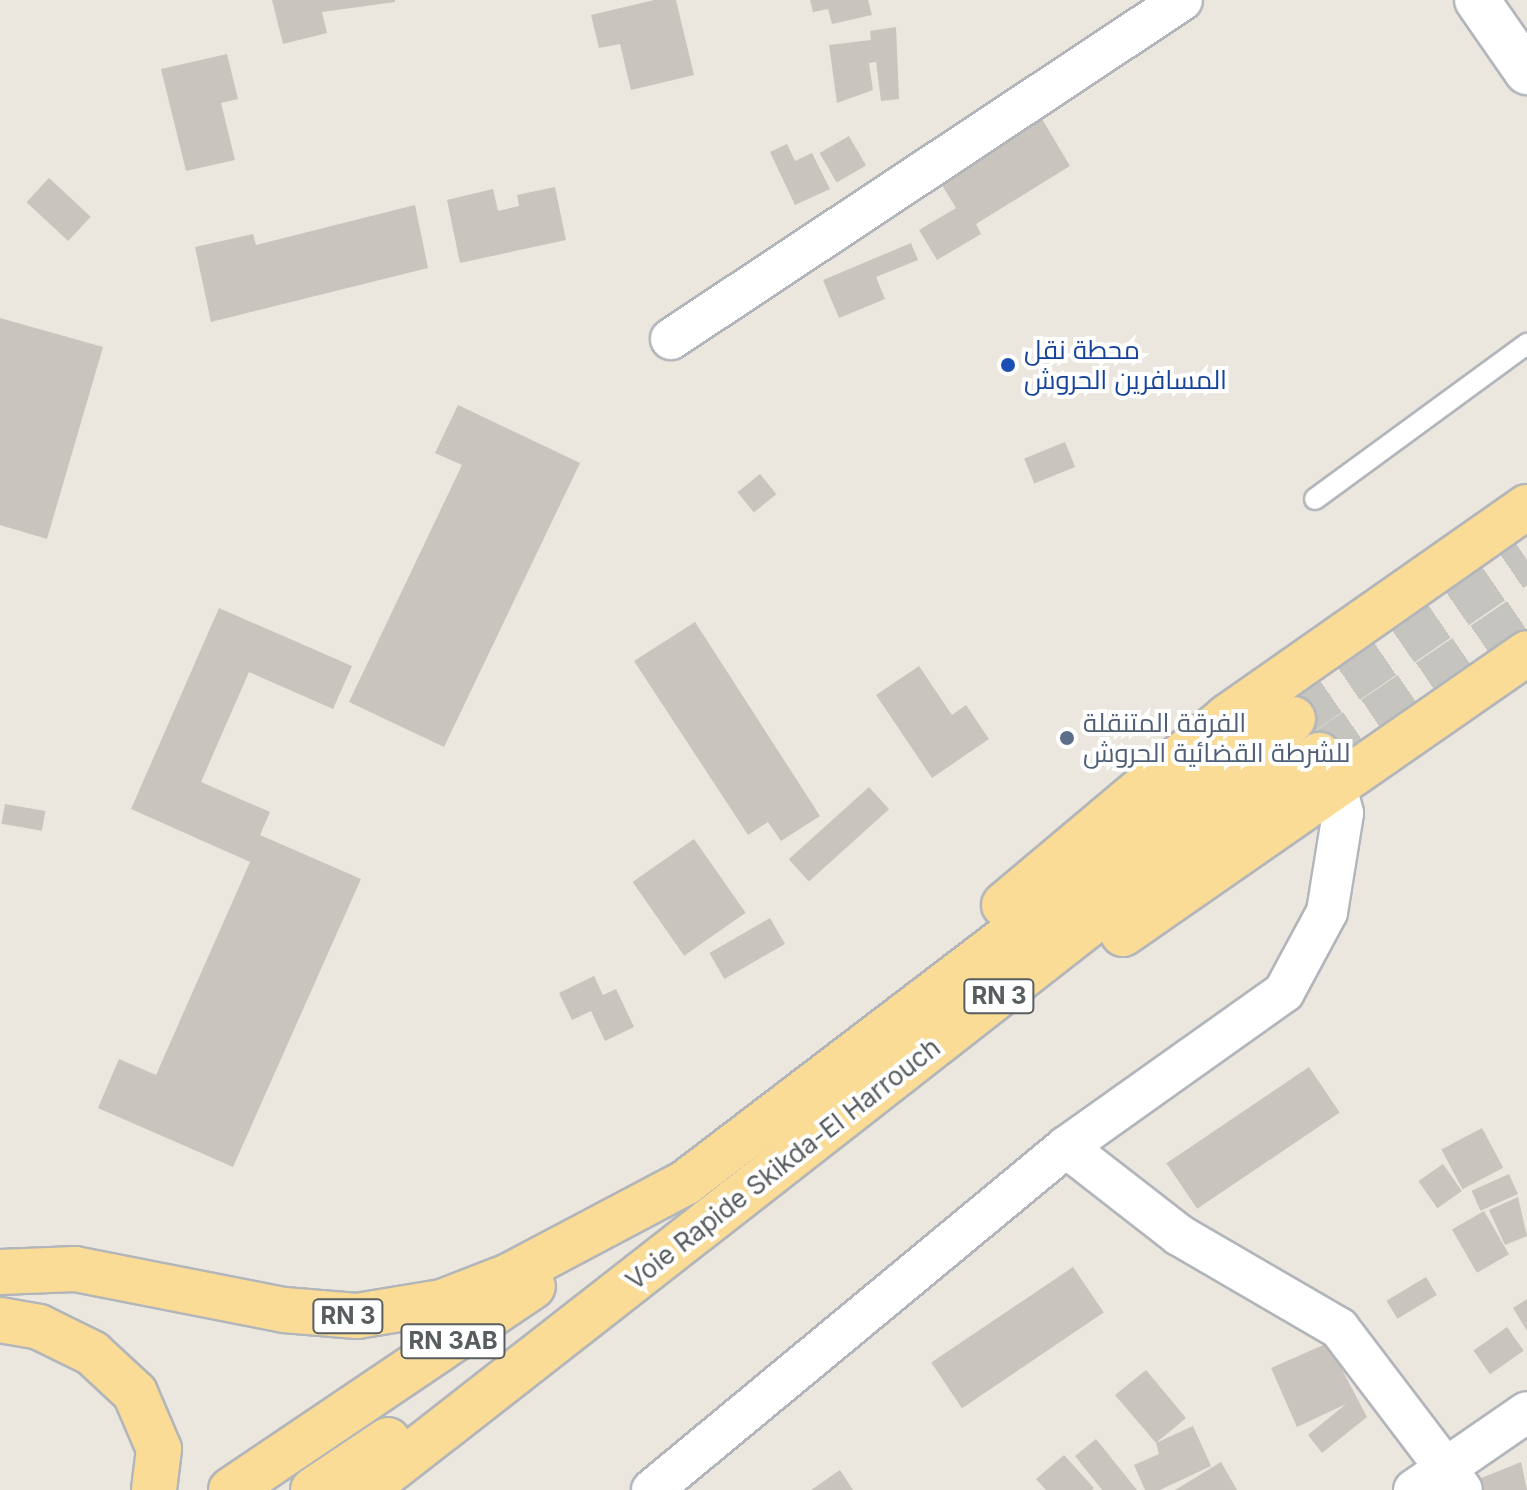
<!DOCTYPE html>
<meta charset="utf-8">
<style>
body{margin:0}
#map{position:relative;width:1527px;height:1490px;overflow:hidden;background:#ebe7df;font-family:Inter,Cairo,sans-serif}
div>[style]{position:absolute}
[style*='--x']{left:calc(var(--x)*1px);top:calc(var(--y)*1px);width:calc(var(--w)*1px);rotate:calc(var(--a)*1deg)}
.building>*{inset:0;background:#c9c4be;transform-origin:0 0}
.trunk-tunnel>*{height:44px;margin-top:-22px;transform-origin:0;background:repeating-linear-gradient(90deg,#c6c4bf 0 44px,transparent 0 66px)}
.roads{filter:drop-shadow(2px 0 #b2b6ba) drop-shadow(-2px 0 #b2b6ba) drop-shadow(0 2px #b2b6ba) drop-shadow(0 -2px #b2b6ba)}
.service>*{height:20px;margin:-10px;padding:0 10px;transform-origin:10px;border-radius:10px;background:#fff}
.minor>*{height:40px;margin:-20px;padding:0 20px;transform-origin:20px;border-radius:20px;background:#fff}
.secondary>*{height:44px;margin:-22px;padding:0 22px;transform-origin:22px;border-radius:22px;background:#fff}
.trunk>*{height:44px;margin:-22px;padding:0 22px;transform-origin:22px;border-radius:22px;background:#fadc96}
.dots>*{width:22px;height:22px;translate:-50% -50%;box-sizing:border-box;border:4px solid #fff;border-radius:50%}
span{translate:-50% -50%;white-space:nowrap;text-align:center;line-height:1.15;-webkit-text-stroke:8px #fff;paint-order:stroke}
.shield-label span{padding:2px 6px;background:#fff;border:2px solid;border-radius:6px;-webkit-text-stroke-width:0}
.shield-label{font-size:24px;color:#585d60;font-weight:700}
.transit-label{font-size:26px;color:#164399}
.left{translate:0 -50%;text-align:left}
.service-label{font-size:26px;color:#4e5e75}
.street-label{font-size:26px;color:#585d60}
</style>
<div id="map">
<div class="building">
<i style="clip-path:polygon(272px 0,395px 0,395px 2px,322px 12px,327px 33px,283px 44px)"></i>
<i style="clip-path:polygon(654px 0,676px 0,694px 75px,631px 90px,620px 44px,599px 48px,591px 15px)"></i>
<i style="clip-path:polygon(810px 0,868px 0,872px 15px,832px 24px,828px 9px,813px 12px)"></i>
<i style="clip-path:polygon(896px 27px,899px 99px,881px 101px,876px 62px,869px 63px,873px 90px,837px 103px,829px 45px,871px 40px,870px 31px)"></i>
<i style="clip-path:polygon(227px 54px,238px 99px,221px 103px,235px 160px,186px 171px,161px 69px)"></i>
<i style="clip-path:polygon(1042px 119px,1070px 166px,976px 224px,981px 234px,937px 260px,919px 230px,956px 208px,940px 182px)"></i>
<i style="left:849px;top:136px;width:34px;height:34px;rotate:60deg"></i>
<i style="clip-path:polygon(787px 144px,795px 161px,812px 153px,830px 189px,795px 205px,770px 152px)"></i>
<i style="left:49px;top:178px;width:57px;height:33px;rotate:43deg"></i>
<i style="clip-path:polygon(555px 187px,566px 240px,460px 263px,447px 200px,493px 189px,498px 211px,519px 206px,517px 195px)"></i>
<i style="clip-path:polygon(415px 205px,428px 268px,211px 322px,195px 247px,253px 234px,256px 245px)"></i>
<i style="clip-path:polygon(911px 243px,918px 260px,876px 277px,885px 299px,839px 318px,823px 280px)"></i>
<i style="clip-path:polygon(0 318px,103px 347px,47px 539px,0 525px)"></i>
<i style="clip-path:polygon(458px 405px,580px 463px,444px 747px,349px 702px,462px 465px,435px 453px)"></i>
<i style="left:1065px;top:442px;width:27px;height:44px;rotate:68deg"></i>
<i style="left:760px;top:474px;width:26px;height:29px;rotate:51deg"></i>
<i style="clip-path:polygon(219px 608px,352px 666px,333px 709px,249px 672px,201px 782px,270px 812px,260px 835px,361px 879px,233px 1167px,98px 1108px,119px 1059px,156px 1075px,250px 862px,131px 809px)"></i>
<i style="clip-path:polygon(695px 622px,820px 816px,781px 841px,768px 822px,748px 835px,634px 661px)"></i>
<i style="clip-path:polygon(919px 666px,952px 715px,966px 705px,989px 739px,932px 778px,876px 695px)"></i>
<i style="left:869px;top:787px;width:30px;height:108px;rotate:48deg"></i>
<i style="left:5px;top:804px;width:41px;height:20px;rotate:10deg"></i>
<i style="left:694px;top:839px;width:90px;height:75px;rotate:55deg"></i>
<i style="left:770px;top:918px;width:30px;height:70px;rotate:60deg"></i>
<i style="clip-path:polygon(594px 976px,603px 995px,616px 989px,634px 1027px,605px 1041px,591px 1011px,572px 1020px,559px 993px)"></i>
<i style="left:1309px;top:1067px;width:55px;height:172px;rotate:56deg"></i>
<i style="left:1482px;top:1128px;width:45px;height:46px;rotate:62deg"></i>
<i style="left:1443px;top:1164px;width:33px;height:30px;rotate:55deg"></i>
<i style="left:1509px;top:1174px;width:22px;height:41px;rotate:66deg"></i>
<i style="clip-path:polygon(1518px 1197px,1527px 1236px,1505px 1245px,1489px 1210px)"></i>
<i style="left:1484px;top:1211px;width:50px;height:37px;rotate:60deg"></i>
<i style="left:1073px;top:1267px;width:55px;height:171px;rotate:56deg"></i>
<i style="left:1426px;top:1277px;width:21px;height:46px;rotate:59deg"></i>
<i style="clip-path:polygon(1527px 1299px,1527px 1331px,1513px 1308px)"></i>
<i style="left:1507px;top:1327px;width:29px;height:41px;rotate:55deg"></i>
<i style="clip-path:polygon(1328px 1343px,1367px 1417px,1322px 1453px,1308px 1435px,1346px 1404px,1297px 1427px,1271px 1368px)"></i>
<i style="clip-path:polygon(1146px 1370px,1186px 1418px,1156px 1443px,1193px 1426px,1211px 1466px,1160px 1490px,1145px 1490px,1134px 1465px,1159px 1454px,1156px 1443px,1115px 1395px)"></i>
<i style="clip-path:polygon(1096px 1439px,1137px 1490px,1102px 1490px,1075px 1456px)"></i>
<i style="clip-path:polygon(1064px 1455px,1094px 1488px,1092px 1490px,1046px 1490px,1036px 1479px)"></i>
<i style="clip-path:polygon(1221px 1462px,1237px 1490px,1175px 1490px)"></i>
<i style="clip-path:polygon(1521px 1462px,1527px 1490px,1484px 1490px,1479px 1479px)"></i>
<i style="clip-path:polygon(840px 1470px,853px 1490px,811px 1490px)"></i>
</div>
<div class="trunk-tunnel">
<i style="--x:1293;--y:719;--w:283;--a:-34.4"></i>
<i style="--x:1319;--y:755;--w:251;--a:-34.1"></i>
</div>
<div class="roads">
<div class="service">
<i style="--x:1315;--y:499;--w:263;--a:-36.2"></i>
</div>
<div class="minor">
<i style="--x:671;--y:339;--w:613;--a:-33.56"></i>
<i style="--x:1066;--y:1147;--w:143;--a:37.9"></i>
<i style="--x:1179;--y:1235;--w:185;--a:30.2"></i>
<i style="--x:1339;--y:1328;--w:203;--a:52.8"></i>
<i style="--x:652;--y:1490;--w:538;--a:-39.64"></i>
<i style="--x:1066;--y:1147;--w:267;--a:-35.4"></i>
<i style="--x:1284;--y:992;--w:91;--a:-61.7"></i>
<i style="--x:1327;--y:912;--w:100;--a:-80.8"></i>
<i style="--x:1343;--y:813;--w:31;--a:-105"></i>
<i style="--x:1414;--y:1490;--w:137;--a:-34.6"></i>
</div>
<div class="secondary">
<i style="--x:1477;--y:0;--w:88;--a:55.2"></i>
</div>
<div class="trunk">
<i style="--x:1004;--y:905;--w:292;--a:-40.1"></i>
<i style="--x:1227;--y:717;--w:366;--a:-35"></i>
<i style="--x:1123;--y:934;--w:492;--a:-34.8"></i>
<i style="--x:0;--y:1272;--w:75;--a:-2.3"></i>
<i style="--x:75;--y:1269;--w:213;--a:11.1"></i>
<i style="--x:284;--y:1310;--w:73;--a:4.7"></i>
<i style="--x:357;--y:1316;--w:86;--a:-9.4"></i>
<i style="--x:442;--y:1302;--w:72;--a:-21.2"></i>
<i style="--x:509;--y:1276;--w:199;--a:-27.9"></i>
<i style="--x:685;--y:1183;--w:765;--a:-37.35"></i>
<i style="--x:0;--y:1320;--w:40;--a:10"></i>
<i style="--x:39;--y:1327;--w:59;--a:26.1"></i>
<i style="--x:92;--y:1353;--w:59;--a:42.9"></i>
<i style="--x:135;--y:1393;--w:61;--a:66.8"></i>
<i style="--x:159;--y:1449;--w:41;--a:97"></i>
<i style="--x:231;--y:1490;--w:364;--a:-34"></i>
<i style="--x:313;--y:1490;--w:90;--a:-33.7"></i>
<i style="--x:365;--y:1490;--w:1056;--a:-38"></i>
<i style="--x:1197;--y:840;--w:149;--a:-34.9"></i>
</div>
</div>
<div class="dots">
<i style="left:1008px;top:365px;background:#1a4fb4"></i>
<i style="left:1067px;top:738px;background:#5c6f8a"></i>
</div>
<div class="shield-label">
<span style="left:999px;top:996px">RN 3</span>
<span style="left:348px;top:1316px">RN 3</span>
<span style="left:453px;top:1341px">RN 3AB</span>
</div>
<div class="transit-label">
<span class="left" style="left:1024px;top:365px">محطة نقل<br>المسافرين الحروش</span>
</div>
<div class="service-label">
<span class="left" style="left:1083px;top:738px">الفرقة المتنقلة<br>للشرطة القضائية الحروش</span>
</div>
<div class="street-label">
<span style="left:783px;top:1164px;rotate:-38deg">Voie Rapide Skikda-El Harrouch</span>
</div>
</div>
